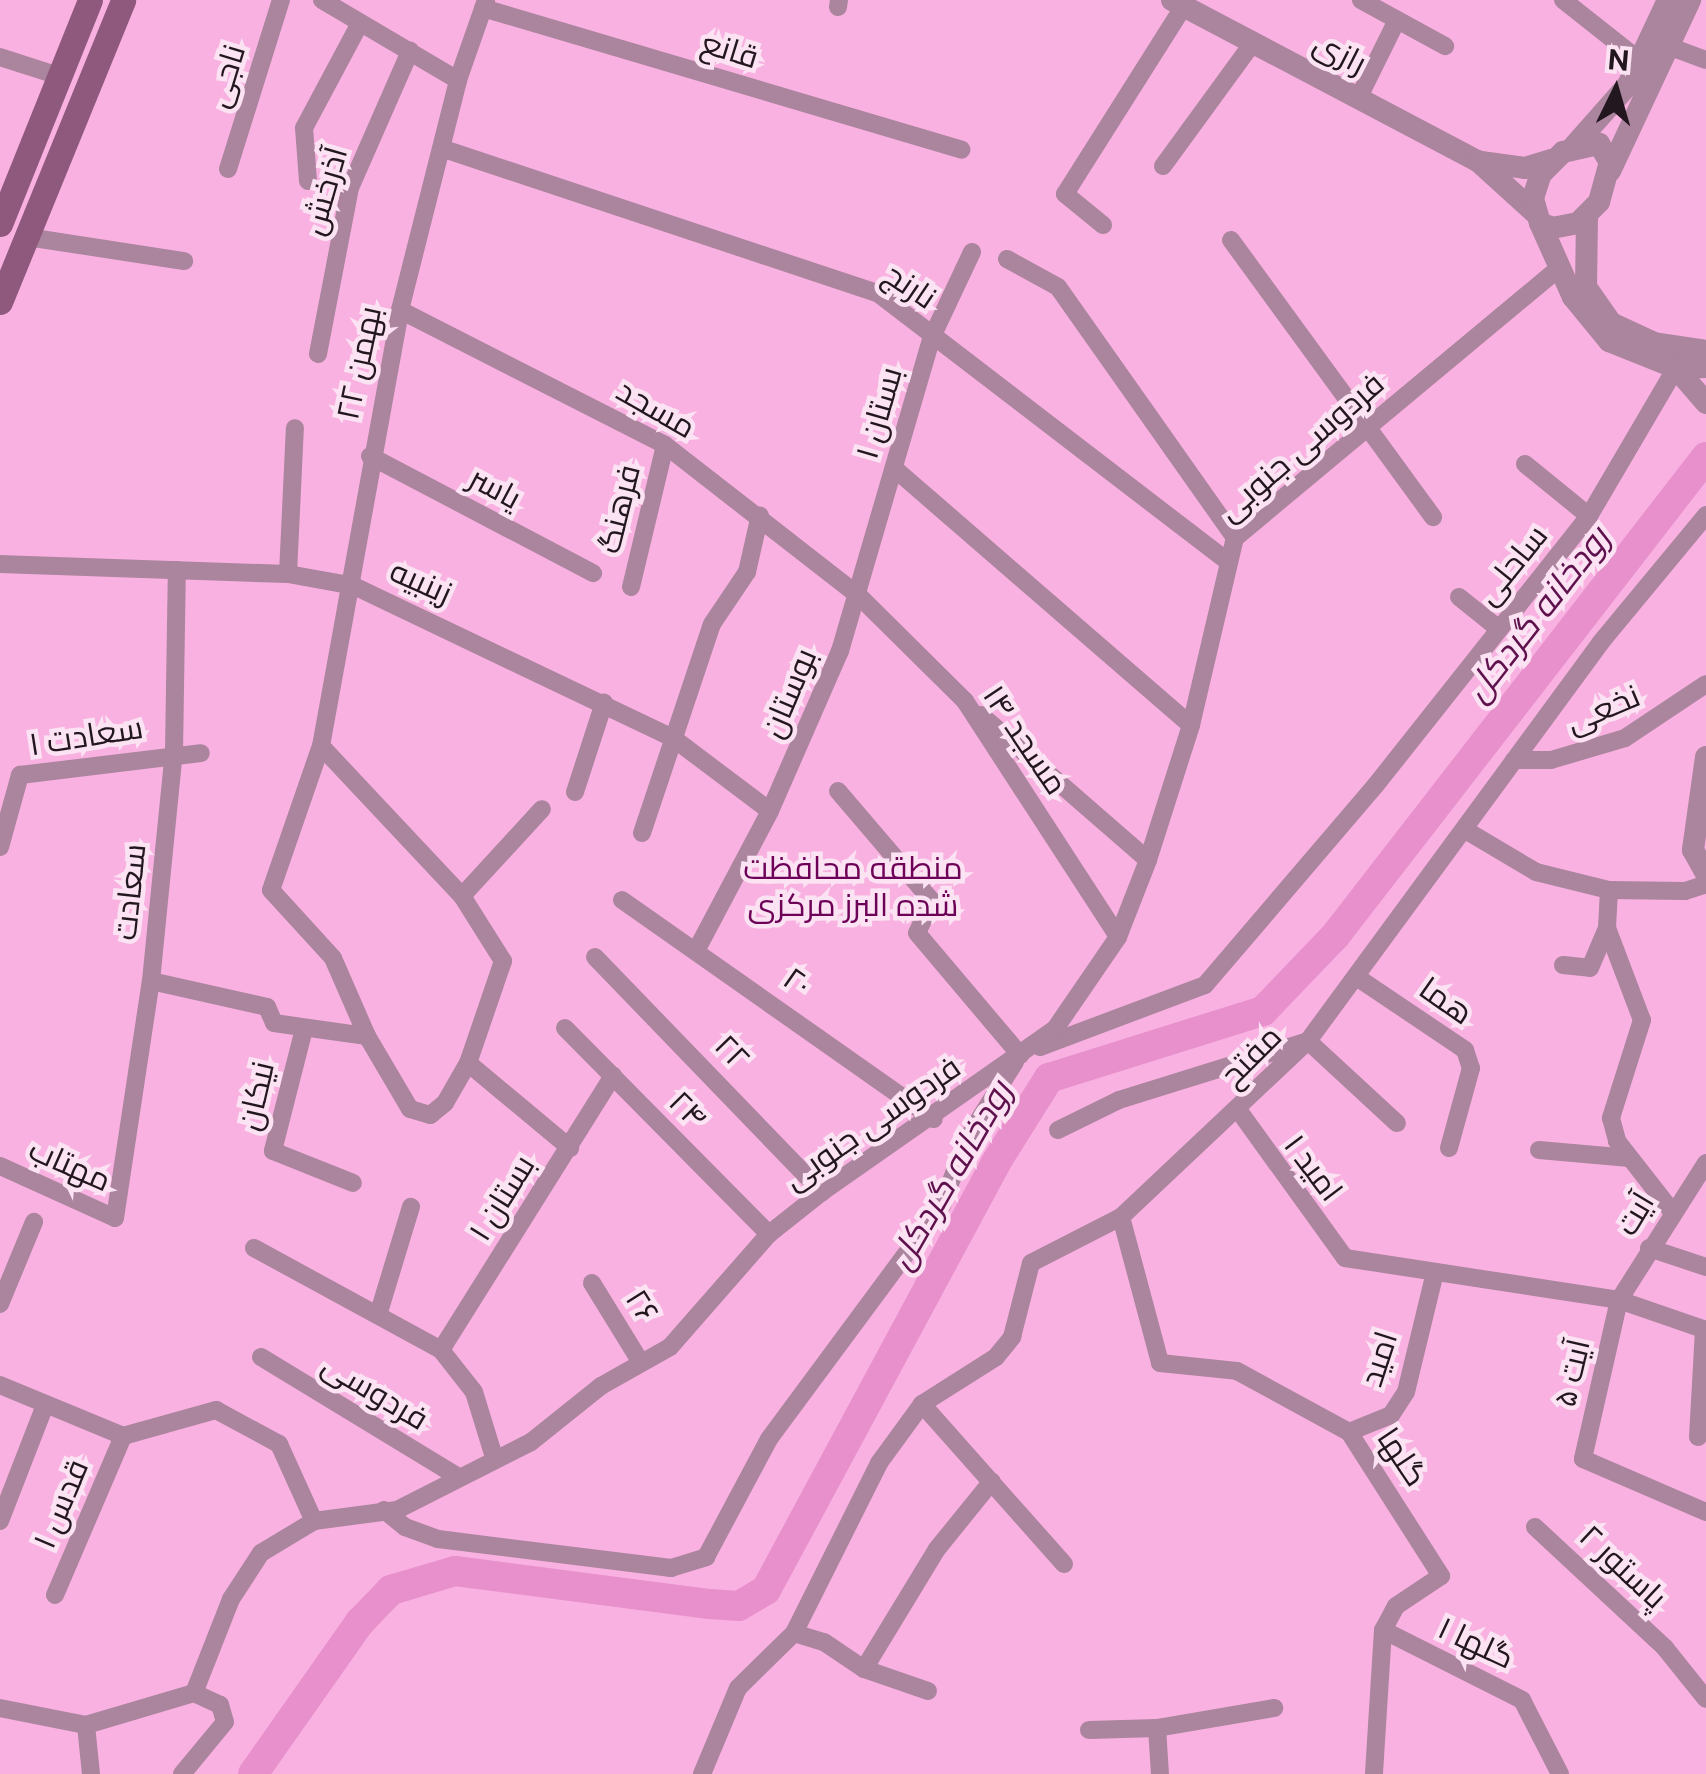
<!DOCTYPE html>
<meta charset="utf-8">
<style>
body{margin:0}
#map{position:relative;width:1706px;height:1774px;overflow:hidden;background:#f2d4e7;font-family:"Public Sans",Cairo,sans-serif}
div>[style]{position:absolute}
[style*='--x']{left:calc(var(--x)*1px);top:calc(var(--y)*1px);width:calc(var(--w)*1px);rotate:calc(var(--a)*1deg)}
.green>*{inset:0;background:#f9b1e1;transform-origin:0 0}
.river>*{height:30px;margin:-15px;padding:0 15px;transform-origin:15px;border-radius:15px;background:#e790cc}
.minor>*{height:18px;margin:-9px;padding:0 9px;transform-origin:9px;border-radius:9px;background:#ab849e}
.tertiary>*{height:22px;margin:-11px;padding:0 11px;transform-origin:11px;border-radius:11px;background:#ab849e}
.secondary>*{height:25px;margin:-12.5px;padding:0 12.5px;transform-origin:12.5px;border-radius:12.5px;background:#8f597e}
span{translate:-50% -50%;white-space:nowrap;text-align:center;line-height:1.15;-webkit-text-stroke:9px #fce3f3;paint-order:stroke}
.street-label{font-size:32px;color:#22171f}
.park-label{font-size:32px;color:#6d0057}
.water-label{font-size:35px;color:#5e114d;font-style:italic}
.north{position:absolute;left:1566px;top:40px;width:100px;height:100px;-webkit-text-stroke:8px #fce3f3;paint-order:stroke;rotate:5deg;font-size:28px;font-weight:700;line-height:40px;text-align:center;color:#22171f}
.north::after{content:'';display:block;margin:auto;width:35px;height:45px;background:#22171f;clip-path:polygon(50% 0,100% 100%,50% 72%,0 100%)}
</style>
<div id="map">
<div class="green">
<i style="left:0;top:0;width:1706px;height:1774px"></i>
</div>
<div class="river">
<i style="--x:253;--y:1774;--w:186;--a:-54.9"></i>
<i style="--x:360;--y:1622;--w:45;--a:-45.9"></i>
<i style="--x:391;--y:1590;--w:67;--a:-16.5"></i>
<i style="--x:455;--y:1571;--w:257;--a:7.4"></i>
<i style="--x:710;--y:1604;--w:29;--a:4"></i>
<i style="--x:739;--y:1606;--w:31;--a:-31"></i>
<i style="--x:766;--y:1590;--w:484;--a:-61.7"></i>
<i style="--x:995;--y:1164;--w:102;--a:-57.9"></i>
<i style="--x:1049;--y:1078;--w:224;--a:-17.4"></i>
<i style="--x:1263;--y:1011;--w:104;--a:-46.2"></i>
<i style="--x:1335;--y:936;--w:606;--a:-52.24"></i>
</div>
<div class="minor">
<i style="--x:322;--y:0;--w:158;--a:30.5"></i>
<i style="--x:1361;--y:0;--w:96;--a:28.7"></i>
<i style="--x:1563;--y:0;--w:97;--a:38.3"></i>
<i style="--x:838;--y:7;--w:7;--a:-82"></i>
<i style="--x:483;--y:8;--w:499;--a:16.5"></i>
<i style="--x:1668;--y:46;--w:40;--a:20.2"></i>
<i style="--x:0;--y:57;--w:62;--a:17.9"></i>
<i style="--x:1358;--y:99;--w:88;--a:-63.7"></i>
<i style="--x:444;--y:149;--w:459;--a:18.4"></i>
<i style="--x:879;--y:294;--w:441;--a:37.5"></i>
<i style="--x:1163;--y:166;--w:151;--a:-53.9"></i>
<i style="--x:228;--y:169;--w:177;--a:-72.6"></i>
<i style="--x:308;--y:181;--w:53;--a:-94.3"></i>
<i style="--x:304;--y:128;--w:119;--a:-61.9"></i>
<i style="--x:1103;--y:225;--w:49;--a:-140.8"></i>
<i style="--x:1065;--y:194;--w:222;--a:-57.7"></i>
<i style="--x:27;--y:237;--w:159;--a:8.7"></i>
<i style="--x:1231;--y:240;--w:343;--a:53.9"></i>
<i style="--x:1007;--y:259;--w:58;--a:28.8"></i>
<i style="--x:1058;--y:287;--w:307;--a:54.8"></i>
<i style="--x:400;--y:310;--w:297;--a:27"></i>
<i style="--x:665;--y:445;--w:246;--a:37.9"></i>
<i style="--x:859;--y:596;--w:149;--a:44.7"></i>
<i style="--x:965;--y:701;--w:281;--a:57"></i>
<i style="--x:318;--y:354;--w:169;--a:-79.1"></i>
<i style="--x:350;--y:188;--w:150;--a:-66.3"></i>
<i style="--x:370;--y:456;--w:252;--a:27.7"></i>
<i style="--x:1525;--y:464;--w:82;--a:39.1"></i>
<i style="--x:895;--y:469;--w:391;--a:40.9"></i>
<i style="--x:0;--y:564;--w:288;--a:2"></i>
<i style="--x:288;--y:574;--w:67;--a:10.3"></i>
<i style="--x:354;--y:586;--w:353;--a:25.5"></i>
<i style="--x:673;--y:738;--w:121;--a:37"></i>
<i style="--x:288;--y:574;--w:146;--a:-87.3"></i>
<i style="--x:631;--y:587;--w:146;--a:-76.5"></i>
<i style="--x:1459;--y:597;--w:51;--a:38.7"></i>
<i style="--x:981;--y:715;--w:221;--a:41"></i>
<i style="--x:321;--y:746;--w:206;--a:46.8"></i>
<i style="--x:462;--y:896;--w:77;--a:57.8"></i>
<i style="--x:503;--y:961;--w:108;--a:108.9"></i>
<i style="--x:468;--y:1063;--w:46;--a:119.9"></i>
<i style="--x:445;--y:1103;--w:19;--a:141"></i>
<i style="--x:430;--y:1115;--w:21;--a:-163"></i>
<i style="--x:410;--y:1109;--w:85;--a:-120.5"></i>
<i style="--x:367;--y:1036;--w:85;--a:-113.6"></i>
<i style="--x:333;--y:958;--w:92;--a:-132.4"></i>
<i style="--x:271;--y:890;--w:152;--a:-70.9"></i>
<i style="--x:321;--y:746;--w:443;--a:-79.7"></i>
<i style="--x:400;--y:310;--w:237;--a:-75.8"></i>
<i style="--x:458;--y:80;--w:85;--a:-70.7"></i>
<i style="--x:1514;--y:760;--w:37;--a:0"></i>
<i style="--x:1551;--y:760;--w:77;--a:-16.6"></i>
<i style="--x:1625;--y:738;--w:97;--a:-33.7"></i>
<i style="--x:838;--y:791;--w:145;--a:49.5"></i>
<i style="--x:932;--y:901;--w:35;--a:115"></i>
<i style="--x:917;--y:933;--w:160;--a:49.8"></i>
<i style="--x:575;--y:792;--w:94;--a:-72"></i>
<i style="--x:1467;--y:831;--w:80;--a:30.7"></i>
<i style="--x:1536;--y:872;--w:75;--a:13.9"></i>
<i style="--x:1609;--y:890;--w:76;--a:0.8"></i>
<i style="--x:1685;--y:891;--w:22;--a:-18"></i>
<i style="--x:642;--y:833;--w:220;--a:-71.5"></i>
<i style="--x:712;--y:624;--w:63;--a:-56.1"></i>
<i style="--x:747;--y:572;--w:58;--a:-77.2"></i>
<i style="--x:0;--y:847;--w:75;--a:-74.5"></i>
<i style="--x:20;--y:775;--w:182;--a:-6.9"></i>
<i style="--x:1609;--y:890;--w:38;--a:93"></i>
<i style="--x:1607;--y:928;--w:98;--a:69.2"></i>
<i style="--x:1642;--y:1020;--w:103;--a:107.6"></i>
<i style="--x:1611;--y:1118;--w:24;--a:75"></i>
<i style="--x:1617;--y:1141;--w:88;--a:52"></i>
<i style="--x:462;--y:896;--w:118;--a:-47.4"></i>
<i style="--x:622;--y:900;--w:381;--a:35.1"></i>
<i style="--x:697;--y:949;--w:156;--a:-62.1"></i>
<i style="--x:770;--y:811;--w:175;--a:-66.4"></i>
<i style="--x:840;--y:651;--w:327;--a:-73.7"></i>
<i style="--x:932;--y:337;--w:94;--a:-64.8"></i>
<i style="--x:595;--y:957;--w:327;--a:46"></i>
<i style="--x:1563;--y:965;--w:27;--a:6"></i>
<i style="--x:1590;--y:968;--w:43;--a:-67"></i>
<i style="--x:1358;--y:978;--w:129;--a:33.9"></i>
<i style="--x:1465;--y:1050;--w:19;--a:72"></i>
<i style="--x:1471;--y:1068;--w:83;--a:105.4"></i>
<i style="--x:151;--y:981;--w:119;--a:12.6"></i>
<i style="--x:267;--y:1007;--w:17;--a:66"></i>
<i style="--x:274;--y:1023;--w:94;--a:8"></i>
<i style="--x:565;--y:1028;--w:290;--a:45.3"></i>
<i style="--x:304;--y:1029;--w:126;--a:104.3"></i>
<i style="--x:273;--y:1151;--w:86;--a:21.8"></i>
<i style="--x:1040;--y:1047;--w:176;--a:-20.6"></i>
<i style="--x:1205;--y:985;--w:262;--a:-49.5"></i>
<i style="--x:1375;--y:786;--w:345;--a:-51.6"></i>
<i style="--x:1589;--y:516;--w:172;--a:-59.6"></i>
<i style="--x:468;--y:1063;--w:133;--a:39.8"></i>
<i style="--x:1239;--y:1111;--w:181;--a:54.2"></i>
<i style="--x:1345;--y:1258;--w:277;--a:8.7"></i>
<i style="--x:1619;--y:1300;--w:92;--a:19"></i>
<i style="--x:1058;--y:1130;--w:68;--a:-26.2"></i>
<i style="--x:1119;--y:1100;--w:198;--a:-17.3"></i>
<i style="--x:1308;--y:1041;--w:121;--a:42.7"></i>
<i style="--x:1539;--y:1150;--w:91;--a:5"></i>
<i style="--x:1706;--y:1163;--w:162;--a:122.4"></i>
<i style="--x:1619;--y:1300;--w:163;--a:102.8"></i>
<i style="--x:1583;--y:1459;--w:134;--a:23.3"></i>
<i style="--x:0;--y:1166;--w:126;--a:24.3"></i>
<i style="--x:115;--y:1218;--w:240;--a:-81.4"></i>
<i style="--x:151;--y:981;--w:230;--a:-84.3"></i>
<i style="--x:174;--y:752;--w:182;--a:-89.1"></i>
<i style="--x:1121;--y:1217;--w:151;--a:75"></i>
<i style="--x:1160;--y:1363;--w:77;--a:5.9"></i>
<i style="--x:1237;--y:1371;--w:128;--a:28.6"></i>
<i style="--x:1349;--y:1432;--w:171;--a:57.4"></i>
<i style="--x:1441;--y:1576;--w:54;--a:146.3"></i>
<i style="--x:1396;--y:1606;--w:27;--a:118"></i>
<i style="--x:1383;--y:1630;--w:144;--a:93.6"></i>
<i style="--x:254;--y:1248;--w:213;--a:28.6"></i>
<i style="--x:441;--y:1350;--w:53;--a:51.8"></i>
<i style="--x:474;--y:1392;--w:68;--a:72.9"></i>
<i style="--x:1649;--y:1248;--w:60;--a:18.4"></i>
<i style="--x:592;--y:1283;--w:92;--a:58.4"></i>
<i style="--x:0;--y:1304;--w:89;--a:-67.5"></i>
<i style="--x:379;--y:1312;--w:110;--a:-73.1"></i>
<i style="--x:441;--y:1350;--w:324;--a:-57.9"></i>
<i style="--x:261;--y:1357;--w:231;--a:31.3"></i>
<i style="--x:0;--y:1385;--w:133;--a:22.5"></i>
<i style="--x:1349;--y:1432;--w:45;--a:-22"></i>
<i style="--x:1391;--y:1415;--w:27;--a:-57"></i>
<i style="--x:1406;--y:1392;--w:119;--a:-76.4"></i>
<i style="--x:123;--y:1436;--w:97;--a:-15.6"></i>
<i style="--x:216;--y:1410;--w:72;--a:28.4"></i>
<i style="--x:279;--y:1444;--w:85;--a:65.6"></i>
<i style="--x:1698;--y:1437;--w:108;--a:-86.8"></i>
<i style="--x:384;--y:1510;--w:27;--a:39"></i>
<i style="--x:405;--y:1527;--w:35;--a:20"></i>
<i style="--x:438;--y:1539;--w:235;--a:7.1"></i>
<i style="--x:671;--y:1568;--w:37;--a:-17"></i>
<i style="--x:706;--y:1557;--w:134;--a:-61.9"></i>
<i style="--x:769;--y:1439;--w:291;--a:-53.5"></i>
<i style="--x:942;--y:1205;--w:71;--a:-69.3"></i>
<i style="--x:967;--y:1139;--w:91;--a:-58.1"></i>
<i style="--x:0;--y:1521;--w:124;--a:-68.8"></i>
<i style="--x:1535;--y:1527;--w:178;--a:42.9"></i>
<i style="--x:1665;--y:1648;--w:65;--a:51.2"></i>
<i style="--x:1064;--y:1564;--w:214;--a:-131.6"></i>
<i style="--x:922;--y:1404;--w:88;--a:-32.4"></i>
<i style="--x:996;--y:1357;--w:26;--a:-51"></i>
<i style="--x:1012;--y:1337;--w:76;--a:-75.6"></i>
<i style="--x:1031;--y:1263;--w:101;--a:-27.1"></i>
<i style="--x:1121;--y:1217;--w:257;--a:-43.3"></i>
<i style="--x:1308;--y:1041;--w:495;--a:-53.7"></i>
<i style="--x:1601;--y:642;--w:165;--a:-50.4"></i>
<i style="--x:55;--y:1595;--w:173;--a:-66.8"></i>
<i style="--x:1383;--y:1630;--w:156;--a:26.7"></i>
<i style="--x:1522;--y:1700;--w:83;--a:62.8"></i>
<i style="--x:794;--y:1633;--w:190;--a:-63.4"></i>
<i style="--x:879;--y:1463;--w:73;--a:-53.9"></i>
<i style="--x:928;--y:1691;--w:68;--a:-161"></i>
<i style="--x:864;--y:1669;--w:140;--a:-58.7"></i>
<i style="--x:937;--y:1549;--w:87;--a:-51"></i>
<i style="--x:0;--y:1708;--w:88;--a:11.2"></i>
<i style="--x:86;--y:1725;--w:113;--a:-16.5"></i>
<i style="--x:194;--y:1693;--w:101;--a:-68.5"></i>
<i style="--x:231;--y:1599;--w:55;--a:-56.9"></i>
<i style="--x:261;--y:1553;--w:62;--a:-31.1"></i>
<i style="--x:314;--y:1521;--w:84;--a:-7.5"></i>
<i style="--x:397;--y:1510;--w:150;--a:-26.9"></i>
<i style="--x:531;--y:1442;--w:90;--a:-38.7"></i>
<i style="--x:601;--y:1386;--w:79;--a:-29.5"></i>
<i style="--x:670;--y:1347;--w:150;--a:-48.8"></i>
<i style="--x:769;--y:1234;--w:68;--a:-38.4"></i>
<i style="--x:822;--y:1192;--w:284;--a:-35"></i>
<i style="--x:1055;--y:1029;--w:112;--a:-55.6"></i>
<i style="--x:1118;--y:937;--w:83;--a:-68.7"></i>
<i style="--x:1148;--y:860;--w:142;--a:-72.3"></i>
<i style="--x:1191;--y:725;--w:192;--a:-76.8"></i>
<i style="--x:1235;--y:538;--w:423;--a:-39.8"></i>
<i style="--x:86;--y:1725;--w:49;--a:84.2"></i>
<i style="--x:1157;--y:1728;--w:46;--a:86.3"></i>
<i style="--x:1089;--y:1730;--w:68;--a:-1.7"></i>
<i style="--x:1157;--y:1728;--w:119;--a:-9.7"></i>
<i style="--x:182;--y:1774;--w:67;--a:-50.4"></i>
<i style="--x:225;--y:1722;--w:18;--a:-106"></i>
<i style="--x:220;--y:1705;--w:29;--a:-155"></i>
<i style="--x:702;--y:1774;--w:93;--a:-67.3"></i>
<i style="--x:738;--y:1688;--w:78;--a:-44.5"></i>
<i style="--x:794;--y:1633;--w:31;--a:17"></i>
<i style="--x:824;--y:1642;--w:48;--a:34"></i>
</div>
<div class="tertiary">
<i style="--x:1172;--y:0;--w:346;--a:27.8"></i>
<i style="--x:1478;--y:161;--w:76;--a:42.3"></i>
<i style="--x:1599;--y:144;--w:21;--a:59"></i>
<i style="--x:1610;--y:162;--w:41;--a:105.4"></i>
<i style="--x:1599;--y:202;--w:30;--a:135"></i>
<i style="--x:1578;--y:223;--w:25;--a:169"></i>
<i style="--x:1553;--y:228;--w:14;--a:-159"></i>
<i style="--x:1540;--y:223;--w:26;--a:-106"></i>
<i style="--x:1533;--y:198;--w:25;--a:-72"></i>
<i style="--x:1541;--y:174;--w:31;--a:-45"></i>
<i style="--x:1563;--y:152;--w:37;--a:-13"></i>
<i style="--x:1574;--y:146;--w:81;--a:-48.5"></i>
<i style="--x:1628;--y:85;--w:94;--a:-64.8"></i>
<i style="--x:1481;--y:162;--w:44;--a:7.8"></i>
<i style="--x:1525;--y:168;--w:28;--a:-17"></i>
<i style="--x:1610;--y:171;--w:189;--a:-64.9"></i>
<i style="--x:1587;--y:217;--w:70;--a:90.8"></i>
<i style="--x:1586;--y:287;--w:44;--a:55.2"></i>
<i style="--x:1611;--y:323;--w:47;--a:24.9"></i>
<i style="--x:1654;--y:343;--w:53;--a:8.7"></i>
<i style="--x:1540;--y:223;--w:81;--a:66"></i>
<i style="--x:1573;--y:297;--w:57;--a:50.7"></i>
<i style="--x:1609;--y:341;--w:72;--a:21.9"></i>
<i style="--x:1676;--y:368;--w:30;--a:-2"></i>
<i style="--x:1676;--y:368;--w:46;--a:49.4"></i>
<i style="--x:1706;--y:757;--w:94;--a:98"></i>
<i style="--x:1693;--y:850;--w:26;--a:61"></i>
</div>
<div class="secondary">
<i style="--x:0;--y:224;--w:241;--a:-68.1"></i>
<i style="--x:0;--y:302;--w:326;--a:-67.8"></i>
</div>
<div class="street-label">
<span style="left:730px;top:50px;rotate:17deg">قانع</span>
<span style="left:1340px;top:53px;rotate:27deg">رازی</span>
<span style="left:226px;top:76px;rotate:-73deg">ناجی</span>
<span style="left:325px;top:191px;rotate:-74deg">آذرخش</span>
<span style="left:910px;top:286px;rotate:34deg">نارنج</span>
<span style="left:359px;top:363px;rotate:-78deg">۲۲ بهمن</span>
<span style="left:656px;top:409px;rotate:30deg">مسجد</span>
<span style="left:879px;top:413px;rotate:-74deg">بستان ۱</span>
<span style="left:1301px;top:447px;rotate:-41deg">فردوسی جنوبی</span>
<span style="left:495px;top:488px;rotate:28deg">یاسر</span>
<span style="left:619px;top:509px;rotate:-76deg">فرهنگ</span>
<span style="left:1512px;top:565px;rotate:-51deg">ساحلی</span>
<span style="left:421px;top:582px;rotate:24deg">زینبیه</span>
<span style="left:789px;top:693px;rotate:-67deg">بوستان</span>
<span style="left:1603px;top:709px;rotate:-23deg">نخعی</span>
<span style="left:86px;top:736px;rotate:-9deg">سعادت ۱</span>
<span style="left:1025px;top:740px;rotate:56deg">مسجد ۱۴</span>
<span style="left:130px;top:892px;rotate:-84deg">سعادت</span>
<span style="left:797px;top:982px;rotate:35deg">۲۰</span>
<span style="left:1446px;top:1001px;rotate:35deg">هما</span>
<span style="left:732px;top:1052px;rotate:46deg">۲۲</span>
<span style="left:1251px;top:1056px;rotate:-45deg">مفتح</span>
<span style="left:256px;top:1096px;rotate:-77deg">نیکان</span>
<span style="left:688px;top:1110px;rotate:45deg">۲۴</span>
<span style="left:872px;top:1123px;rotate:-35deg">فردوسی جنوبی</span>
<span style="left:70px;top:1165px;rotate:24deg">مهتاب</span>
<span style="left:1313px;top:1168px;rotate:53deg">امید ۱</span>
<span style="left:502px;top:1198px;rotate:-58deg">بستان ۱</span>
<span style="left:1635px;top:1214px;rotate:-59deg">آیت</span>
<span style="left:642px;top:1306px;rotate:58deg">۲۶</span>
<span style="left:1379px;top:1359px;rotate:-72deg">امید</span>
<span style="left:1572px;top:1373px;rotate:-77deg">آیت ۵</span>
<span style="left:375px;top:1392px;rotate:31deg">فردوسی</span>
<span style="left:1402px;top:1457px;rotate:56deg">گلها</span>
<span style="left:61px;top:1504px;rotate:-67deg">قدس ۱</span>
<span style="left:1623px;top:1567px;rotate:43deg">پاستور ۲</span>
<span style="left:1476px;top:1643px;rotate:25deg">گلها ۱</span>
</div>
<div class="park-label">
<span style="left:853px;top:887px">منطقه محافظت<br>شده البرز مرکزی</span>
</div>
<div class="water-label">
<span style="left:1537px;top:614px;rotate:-52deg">رودخانه گردکل</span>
<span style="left:950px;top:1175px;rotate:-60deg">رودخانه گردکل</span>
</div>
<div class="north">N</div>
</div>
